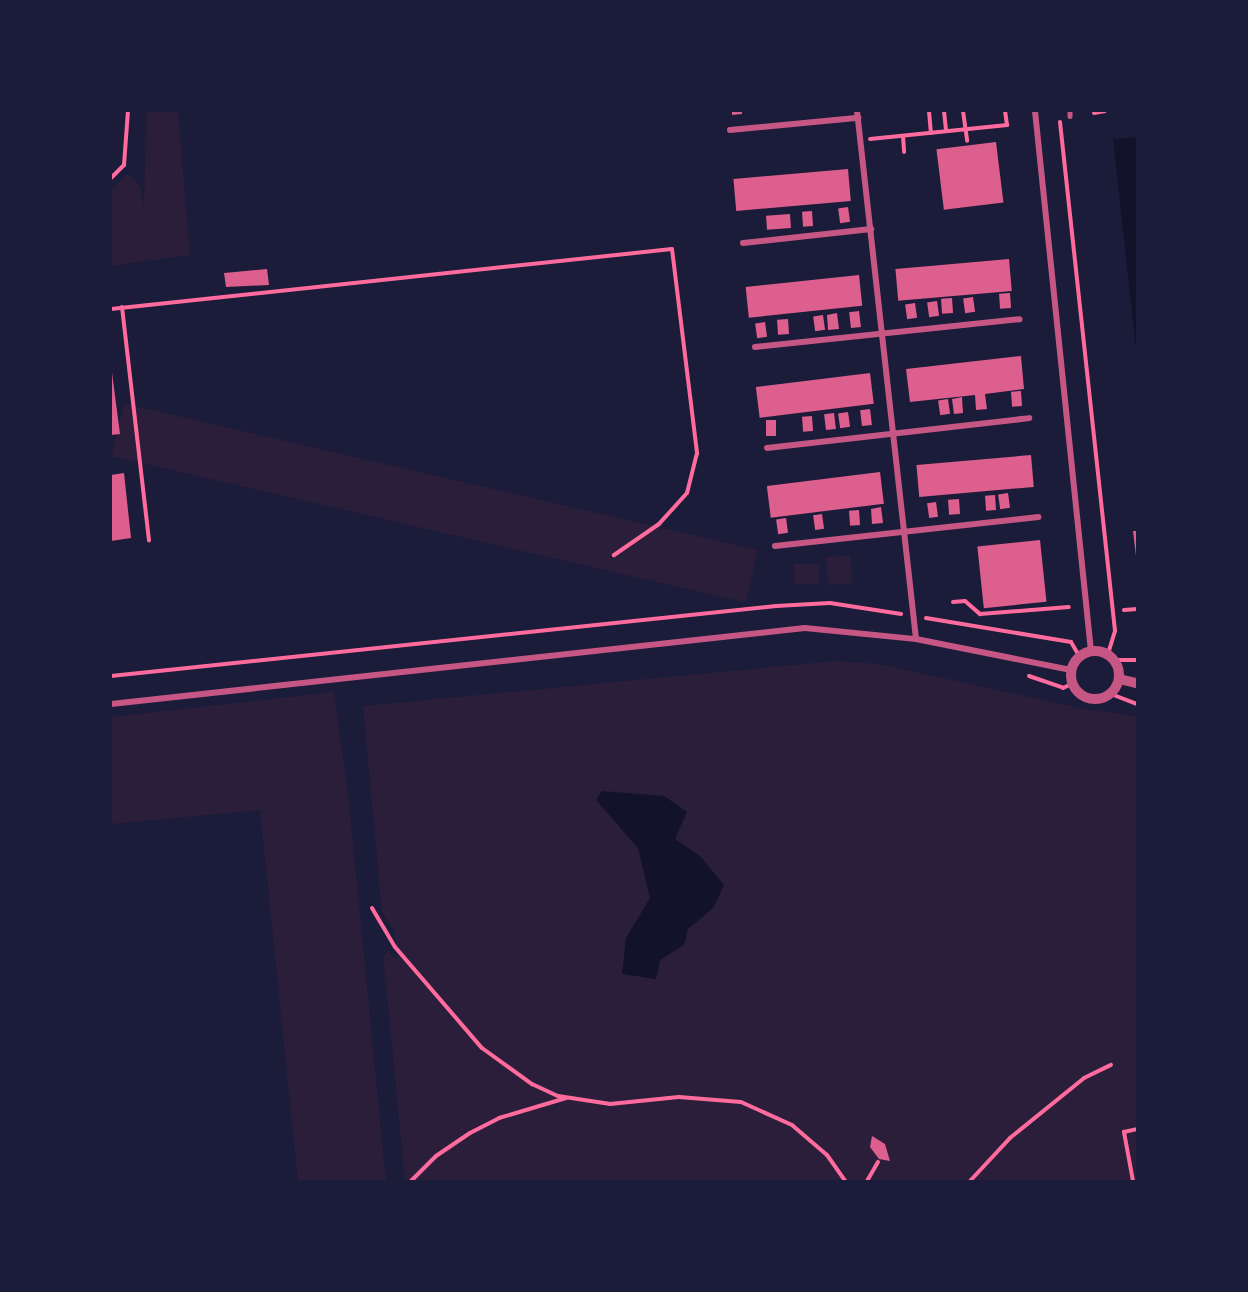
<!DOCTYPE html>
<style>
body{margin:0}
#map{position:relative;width:1248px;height:1292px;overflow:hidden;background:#1b1b3a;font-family:Rubik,sans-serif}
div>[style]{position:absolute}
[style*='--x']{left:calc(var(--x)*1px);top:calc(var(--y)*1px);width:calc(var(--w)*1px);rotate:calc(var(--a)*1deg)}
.green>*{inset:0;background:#2a1e3b;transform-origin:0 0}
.water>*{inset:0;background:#12122b}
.building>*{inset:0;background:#dd5f8e;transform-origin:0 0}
.path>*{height:4px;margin:-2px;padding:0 2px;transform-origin:2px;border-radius:2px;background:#ff6b9d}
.service>*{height:4.5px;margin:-2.25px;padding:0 2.25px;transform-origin:2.25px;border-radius:2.25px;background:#c65784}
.minor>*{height:6px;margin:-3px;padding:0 3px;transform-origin:3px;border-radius:3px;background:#c65784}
.tertiary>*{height:10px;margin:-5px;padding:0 5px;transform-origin:5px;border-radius:5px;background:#c65784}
.tertiary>.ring{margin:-5px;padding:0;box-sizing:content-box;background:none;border:10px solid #c65784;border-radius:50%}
span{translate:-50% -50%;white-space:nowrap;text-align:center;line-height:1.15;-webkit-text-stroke:6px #1b1b3a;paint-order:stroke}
.frame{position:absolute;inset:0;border:112px solid #1b1b3a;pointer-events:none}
</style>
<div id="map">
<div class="green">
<i style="clip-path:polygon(146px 111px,178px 111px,190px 255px,111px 266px,111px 190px,128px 174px,140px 186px,144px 208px)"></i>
<i style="left:758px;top:550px;width:54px;height:651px;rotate:103deg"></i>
<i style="left:850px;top:555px;width:28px;height:25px;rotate:84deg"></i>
<i style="left:794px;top:564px;width:25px;height:20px"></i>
<i style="clip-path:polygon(835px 661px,879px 664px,1084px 709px,1137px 716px,1137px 1181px,405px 1181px,383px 955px,388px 952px,397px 960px,395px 931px,382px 913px,363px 706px)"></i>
<i style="clip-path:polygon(334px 692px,349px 802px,386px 1181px,298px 1181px,260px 810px,111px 824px,111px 717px)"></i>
</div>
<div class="water">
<i style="clip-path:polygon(1137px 137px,1137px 358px,1113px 139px)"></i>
<i style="clip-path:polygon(602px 791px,664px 796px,687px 812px,675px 839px,700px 856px,724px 885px,713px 908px,688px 929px,684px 945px,660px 960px,656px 979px,622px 974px,626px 938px,650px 898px,638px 848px,596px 800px)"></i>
</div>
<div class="building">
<i style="clip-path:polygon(732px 111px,742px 111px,742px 114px,732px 115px)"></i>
<i style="left:996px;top:142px;width:61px;height:60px;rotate:83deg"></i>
<i style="left:848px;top:169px;width:32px;height:115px;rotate:85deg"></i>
<i style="left:848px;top:207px;width:15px;height:10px;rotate:82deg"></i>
<i style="left:812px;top:211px;width:15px;height:10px;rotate:86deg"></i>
<i style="left:790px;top:214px;width:14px;height:24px;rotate:86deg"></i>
<i style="left:1009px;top:259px;width:32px;height:114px;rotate:85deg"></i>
<i style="clip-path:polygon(267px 269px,269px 285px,226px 287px,224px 273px)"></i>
<i style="left:859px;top:275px;width:31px;height:114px;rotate:84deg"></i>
<i style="left:1010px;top:293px;width:15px;height:11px;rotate:86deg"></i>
<i style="left:973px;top:297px;width:15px;height:10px;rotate:82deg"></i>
<i style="left:952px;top:298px;width:15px;height:11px;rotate:86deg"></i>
<i style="left:937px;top:301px;width:15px;height:10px;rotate:82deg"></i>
<i style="left:915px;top:303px;width:15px;height:10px;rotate:82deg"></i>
<i style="left:859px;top:311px;width:16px;height:10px;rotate:83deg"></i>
<i style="clip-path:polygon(837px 313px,839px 329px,828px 330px,827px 315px)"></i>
<i style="left:823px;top:315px;width:15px;height:10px;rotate:82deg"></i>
<i style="left:788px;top:319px;width:15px;height:11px;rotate:86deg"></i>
<i style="left:765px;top:322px;width:15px;height:10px;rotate:82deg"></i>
<i style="clip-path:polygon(1021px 356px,1024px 389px,985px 394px,987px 409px,976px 410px,975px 395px,910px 402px,906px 369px)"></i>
<i style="clip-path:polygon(111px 365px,120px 434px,111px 435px)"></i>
<i style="left:870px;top:373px;width:31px;height:115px;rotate:83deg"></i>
<i style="left:1021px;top:391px;width:15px;height:10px;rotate:86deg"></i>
<i style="clip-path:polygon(962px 397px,963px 413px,954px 414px,952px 399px)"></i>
<i style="left:948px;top:399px;width:15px;height:10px;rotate:82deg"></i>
<i style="left:870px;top:409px;width:16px;height:10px;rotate:83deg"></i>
<i style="left:848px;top:412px;width:15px;height:10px;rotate:82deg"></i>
<i style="left:834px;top:413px;width:16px;height:10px;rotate:83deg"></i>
<i style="left:812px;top:416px;width:15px;height:10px;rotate:86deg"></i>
<i style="left:766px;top:420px;width:10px;height:16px"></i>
<i style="left:1031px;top:455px;width:32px;height:115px;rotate:85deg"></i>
<i style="left:880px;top:472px;width:32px;height:114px;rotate:83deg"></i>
<i style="clip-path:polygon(124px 473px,131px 538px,111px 541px,111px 475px)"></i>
<i style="left:1008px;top:493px;width:15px;height:10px;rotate:82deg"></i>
<i style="left:995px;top:495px;width:15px;height:10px;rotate:86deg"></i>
<i style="left:959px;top:499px;width:15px;height:11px;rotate:86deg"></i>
<i style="left:936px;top:502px;width:15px;height:9px;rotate:82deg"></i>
<i style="clip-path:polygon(881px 507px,883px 523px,872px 524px,871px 509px)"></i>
<i style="left:859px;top:510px;width:15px;height:10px;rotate:86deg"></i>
<i style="left:822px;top:514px;width:15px;height:9px;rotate:82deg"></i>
<i style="left:786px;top:518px;width:15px;height:10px;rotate:82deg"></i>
<i style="clip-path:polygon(1133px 531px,1137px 531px,1137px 556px,1136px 556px)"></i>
<i style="left:1040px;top:540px;width:62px;height:63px;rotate:84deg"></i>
<i style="clip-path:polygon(872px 1136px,885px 1144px,890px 1161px,879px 1159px,870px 1147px)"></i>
</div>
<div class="path">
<i style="--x:929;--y:111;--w:22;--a:85"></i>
<i style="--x:944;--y:111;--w:20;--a:84"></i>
<i style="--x:963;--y:111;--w:30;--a:82"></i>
<i style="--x:1094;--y:113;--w:11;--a:-10"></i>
<i style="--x:1060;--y:122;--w:512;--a:83.83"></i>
<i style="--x:1115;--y:631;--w:24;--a:107"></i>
<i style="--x:903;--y:136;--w:16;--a:86"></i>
<i style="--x:870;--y:139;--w:138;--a:-5.8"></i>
<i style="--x:1007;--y:125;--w:14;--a:-98"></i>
<i style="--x:111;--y:178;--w:18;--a:-45"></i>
<i style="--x:124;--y:165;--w:54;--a:-85.8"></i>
<i style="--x:122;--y:307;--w:235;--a:83.4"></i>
<i style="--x:111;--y:309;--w:564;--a:-6.1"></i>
<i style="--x:672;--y:249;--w:206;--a:83"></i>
<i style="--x:697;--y:453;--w:41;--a:104"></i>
<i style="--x:687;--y:493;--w:42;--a:132.1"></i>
<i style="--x:659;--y:524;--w:55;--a:145.4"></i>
<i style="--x:953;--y:602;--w:12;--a:-5"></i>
<i style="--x:965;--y:601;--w:20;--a:41"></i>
<i style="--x:980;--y:614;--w:89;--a:-4.5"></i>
<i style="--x:1124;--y:610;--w:13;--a:-4"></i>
<i style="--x:926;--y:618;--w:147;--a:9.4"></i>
<i style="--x:1071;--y:642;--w:14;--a:60"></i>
<i style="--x:1114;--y:660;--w:23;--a:0"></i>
<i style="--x:111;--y:676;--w:669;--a:-6.01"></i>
<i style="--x:776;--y:606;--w:54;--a:-3.2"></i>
<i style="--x:830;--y:603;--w:72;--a:8.8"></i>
<i style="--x:1029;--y:676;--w:36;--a:19"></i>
<i style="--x:1063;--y:688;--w:10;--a:-24"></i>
<i style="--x:1111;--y:694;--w:28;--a:21"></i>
<i style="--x:372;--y:908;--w:45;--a:59.5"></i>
<i style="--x:395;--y:947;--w:133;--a:49.3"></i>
<i style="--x:482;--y:1048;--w:62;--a:35.8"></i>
<i style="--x:532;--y:1084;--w:29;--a:25"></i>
<i style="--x:558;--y:1096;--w:53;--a:8.7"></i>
<i style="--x:610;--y:1104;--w:69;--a:-5.8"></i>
<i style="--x:679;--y:1097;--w:62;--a:4.6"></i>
<i style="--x:741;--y:1102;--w:56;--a:24.3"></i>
<i style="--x:792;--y:1125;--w:46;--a:40.6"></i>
<i style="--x:827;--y:1155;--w:32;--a:55"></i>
<i style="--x:411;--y:1181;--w:35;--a:-45"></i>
<i style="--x:436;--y:1156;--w:41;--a:-34.1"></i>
<i style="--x:470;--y:1133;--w:33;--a:-27"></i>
<i style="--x:499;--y:1118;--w:70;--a:-16.6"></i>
<i style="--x:867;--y:1181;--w:22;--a:-60"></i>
<i style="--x:970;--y:1181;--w:59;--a:-47.1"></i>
<i style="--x:1010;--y:1138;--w:95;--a:-39"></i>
<i style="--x:1084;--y:1078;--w:30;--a:-26"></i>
<i style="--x:1133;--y:1181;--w:50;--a:-100.4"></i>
<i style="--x:1124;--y:1132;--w:13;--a:-13"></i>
</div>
<div class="service">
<i style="--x:1070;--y:111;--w:5;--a:90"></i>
</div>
<div class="minor">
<i style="--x:857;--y:111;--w:531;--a:83.62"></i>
<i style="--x:1035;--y:111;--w:543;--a:84.08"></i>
<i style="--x:730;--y:130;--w:129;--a:-5.4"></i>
<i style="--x:743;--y:243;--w:129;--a:-6.2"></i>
<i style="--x:755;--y:347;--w:266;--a:-6"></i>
<i style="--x:767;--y:448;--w:264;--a:-6.5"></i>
<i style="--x:775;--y:546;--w:265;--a:-6.3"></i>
<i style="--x:111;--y:704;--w:698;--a:-6.25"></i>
<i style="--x:805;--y:628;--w:112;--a:5.7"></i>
<i style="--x:916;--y:639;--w:158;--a:11.3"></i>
</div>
<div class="tertiary">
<i class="ring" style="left:1071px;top:651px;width:38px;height:38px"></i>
<i style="--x:1119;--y:679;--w:18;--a:13"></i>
</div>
<div class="frame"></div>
</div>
